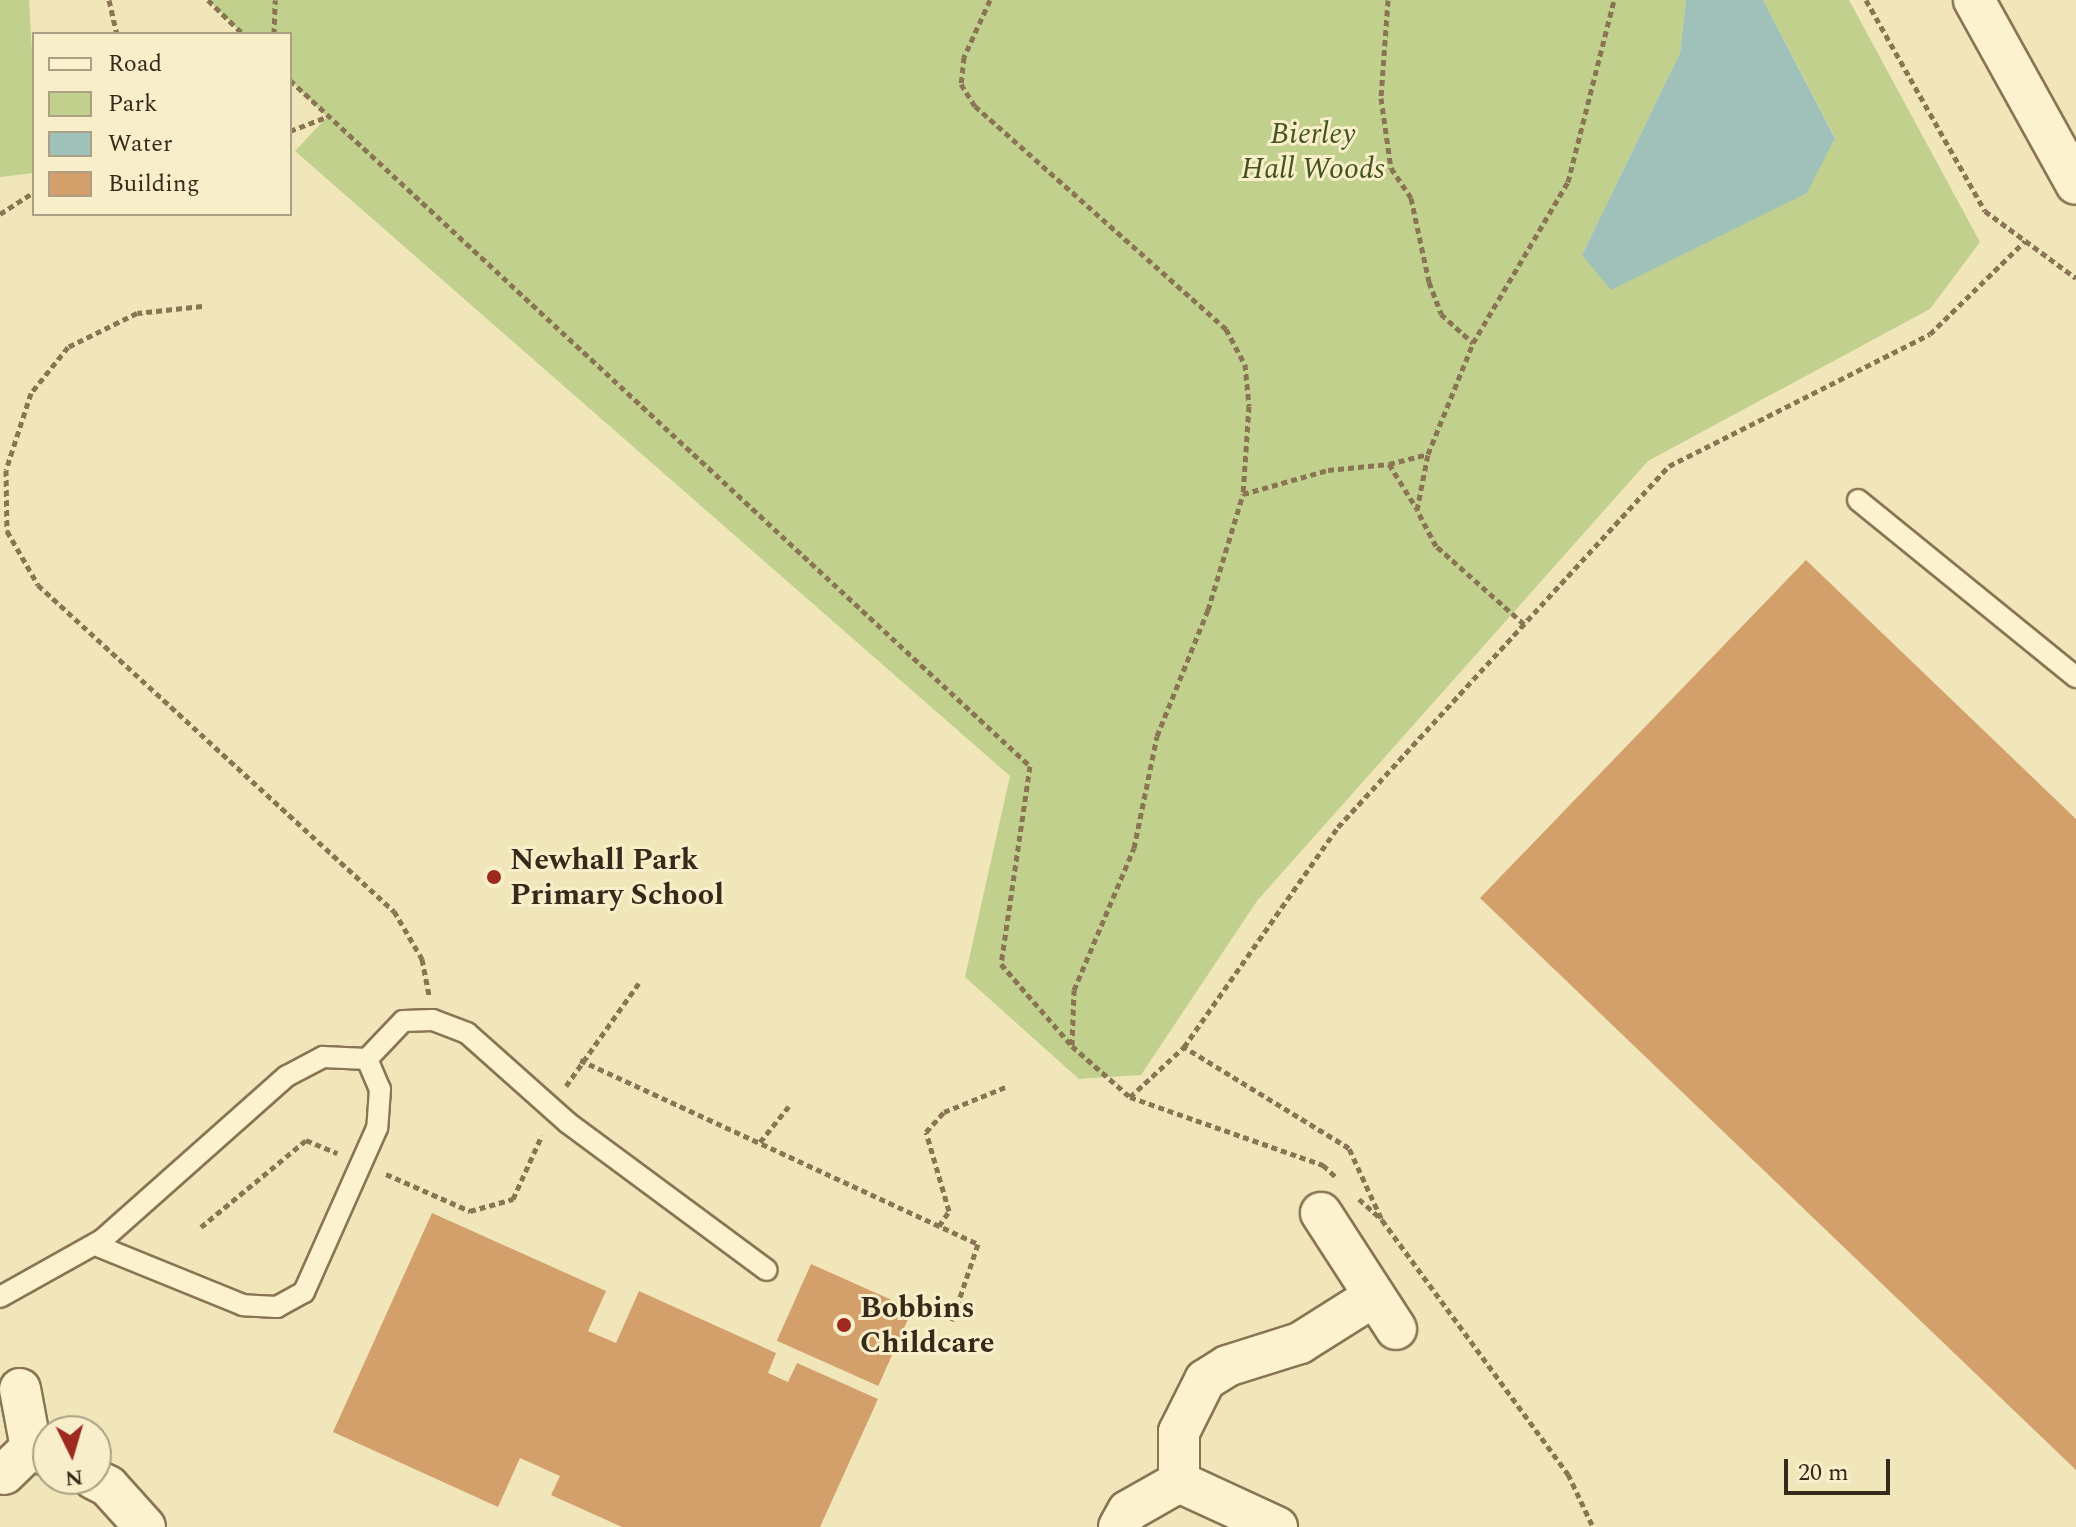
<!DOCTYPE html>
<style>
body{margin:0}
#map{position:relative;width:2076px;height:1527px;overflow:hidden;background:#f1e6ba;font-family:Spectral,serif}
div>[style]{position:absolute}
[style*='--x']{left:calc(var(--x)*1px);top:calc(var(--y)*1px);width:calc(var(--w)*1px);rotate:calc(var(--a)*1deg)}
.green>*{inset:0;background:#c2d08e}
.water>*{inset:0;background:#9fc1ba}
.building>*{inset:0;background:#d3a06c;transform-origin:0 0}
.path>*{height:5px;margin-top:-2.5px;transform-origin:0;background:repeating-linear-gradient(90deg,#897553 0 6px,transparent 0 10px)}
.roads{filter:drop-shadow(2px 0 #897553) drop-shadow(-2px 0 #897553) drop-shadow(0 2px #897553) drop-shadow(0 -2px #897553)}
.service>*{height:20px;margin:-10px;padding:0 10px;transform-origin:10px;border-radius:10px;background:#fcf2ce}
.minor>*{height:40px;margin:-20px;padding:0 20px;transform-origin:20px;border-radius:20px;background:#fcf2ce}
.dots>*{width:22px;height:22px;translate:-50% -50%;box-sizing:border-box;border:4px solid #f8efca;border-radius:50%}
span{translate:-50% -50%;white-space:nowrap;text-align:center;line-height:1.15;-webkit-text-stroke:6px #f8efca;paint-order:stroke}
.park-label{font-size:30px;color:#42551e;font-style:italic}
.poi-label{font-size:30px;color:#372a1a;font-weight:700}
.left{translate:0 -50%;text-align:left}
.legend{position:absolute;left:32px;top:32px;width:260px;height:184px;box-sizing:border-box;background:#f8efca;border:2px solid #aba084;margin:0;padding:10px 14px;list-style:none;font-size:24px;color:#372a1a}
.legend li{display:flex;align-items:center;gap:16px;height:40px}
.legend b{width:40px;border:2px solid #aba084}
.north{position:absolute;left:32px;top:1415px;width:80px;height:80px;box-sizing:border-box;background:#f8efca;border:2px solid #aba084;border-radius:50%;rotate:175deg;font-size:22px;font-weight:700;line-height:32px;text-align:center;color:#372a1a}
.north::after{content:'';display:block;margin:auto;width:28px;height:36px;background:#9e291e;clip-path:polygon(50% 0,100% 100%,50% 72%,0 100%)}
.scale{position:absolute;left:1784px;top:1459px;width:106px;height:36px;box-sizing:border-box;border:4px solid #372a1a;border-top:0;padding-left:10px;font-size:24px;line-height:28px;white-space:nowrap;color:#372a1a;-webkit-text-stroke:6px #f8efca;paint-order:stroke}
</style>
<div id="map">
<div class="green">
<i style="clip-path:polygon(0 0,29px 0,34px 88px,34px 173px,0 177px)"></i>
<i style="clip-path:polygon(208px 0,1686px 0,1680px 53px,1582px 255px,1835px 137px,1763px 0,1849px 0,1980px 242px,1930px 309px,1648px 461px,1257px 901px,1141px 1075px,1079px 1079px,965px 977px,1010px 776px,295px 151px,327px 117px,290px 80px,290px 34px,243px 34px)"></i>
</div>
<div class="water">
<i style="clip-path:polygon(1686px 0,1763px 0,1835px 138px,1807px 193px,1611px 290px,1582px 255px,1680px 53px)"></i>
</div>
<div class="building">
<i style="clip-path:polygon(1806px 560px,2076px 819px,2076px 1470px,1480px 898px)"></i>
<i style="clip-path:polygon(432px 1213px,606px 1291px,588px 1331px,616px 1343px,639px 1291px,776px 1353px,768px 1373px,788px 1382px,797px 1363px,878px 1399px,820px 1527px,622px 1527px,551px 1495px,560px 1476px,520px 1458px,498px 1507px,333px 1432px)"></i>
<i style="left:811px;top:1264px;width:111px;height:84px;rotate:24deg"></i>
</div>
<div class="path">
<i style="--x:109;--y:0;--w:35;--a:77"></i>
<i style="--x:208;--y:0;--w:49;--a:44.2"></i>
<i style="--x:990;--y:0;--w:63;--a:114.5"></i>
<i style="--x:964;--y:57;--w:27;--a:96"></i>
<i style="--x:961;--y:84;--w:26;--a:58"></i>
<i style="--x:975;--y:106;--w:336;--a:41.6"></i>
<i style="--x:1226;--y:329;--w:40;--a:62"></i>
<i style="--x:1245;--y:364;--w:42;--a:84.6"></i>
<i style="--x:1249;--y:406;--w:88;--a:93.9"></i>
<i style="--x:1388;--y:0;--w:98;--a:94.1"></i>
<i style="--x:1381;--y:98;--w:71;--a:81.9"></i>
<i style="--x:1391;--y:168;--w:36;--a:56"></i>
<i style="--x:1411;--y:198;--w:86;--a:77.9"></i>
<i style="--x:1429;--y:282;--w:34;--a:69"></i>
<i style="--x:1441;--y:314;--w:43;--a:42.2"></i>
<i style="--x:1866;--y:0;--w:242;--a:60.6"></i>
<i style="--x:1985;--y:211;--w:113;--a:36.4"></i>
<i style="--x:274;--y:34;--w:34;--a:-88"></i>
<i style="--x:290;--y:80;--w:1009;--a:42.83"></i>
<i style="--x:1030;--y:766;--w:200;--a:98.3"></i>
<i style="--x:1001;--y:964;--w:108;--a:49.1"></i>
<i style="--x:1072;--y:1046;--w:77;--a:41.3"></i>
<i style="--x:1130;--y:1097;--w:205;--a:19.4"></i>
<i style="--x:1323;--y:1165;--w:19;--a:43"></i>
<i style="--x:290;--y:131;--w:40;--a:-21"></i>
<i style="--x:0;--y:214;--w:40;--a:-32.9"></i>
<i style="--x:202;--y:306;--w:65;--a:173.9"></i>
<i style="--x:137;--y:313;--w:77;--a:153.8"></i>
<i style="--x:68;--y:347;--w:59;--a:128.8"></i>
<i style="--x:31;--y:393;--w:81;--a:108"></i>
<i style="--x:6;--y:470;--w:61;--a:89.1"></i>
<i style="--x:7;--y:531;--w:62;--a:60.1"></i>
<i style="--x:38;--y:585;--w:483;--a:42.5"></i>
<i style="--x:394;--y:911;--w:56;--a:59.7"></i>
<i style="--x:422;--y:959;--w:37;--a:79"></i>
<i style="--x:1389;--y:464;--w:53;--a:58.1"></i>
<i style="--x:1524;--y:624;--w:118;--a:-138.4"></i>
<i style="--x:1436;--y:546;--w:41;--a:-117.8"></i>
<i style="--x:1417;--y:510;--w:57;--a:-78.9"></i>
<i style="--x:1428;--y:454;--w:120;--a:-67.9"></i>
<i style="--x:1473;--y:343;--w:187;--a:-59.5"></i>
<i style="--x:1568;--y:182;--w:188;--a:-75.8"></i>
<i style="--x:1072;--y:1045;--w:55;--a:-87.9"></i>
<i style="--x:1074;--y:990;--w:154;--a:-67.1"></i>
<i style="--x:1134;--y:848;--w:114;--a:-78.4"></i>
<i style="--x:1157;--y:736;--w:136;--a:-68"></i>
<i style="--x:1208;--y:610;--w:121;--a:-73.2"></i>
<i style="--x:1243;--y:494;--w:88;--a:-15.8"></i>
<i style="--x:1328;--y:470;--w:61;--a:-5.6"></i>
<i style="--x:1389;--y:464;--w:40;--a:-14.4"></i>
<i style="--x:580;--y:1060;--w:438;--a:24.8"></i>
<i style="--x:978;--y:1244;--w:81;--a:108.7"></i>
<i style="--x:566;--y:1086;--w:126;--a:-54.7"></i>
<i style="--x:1130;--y:1097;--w:74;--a:-42.8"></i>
<i style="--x:760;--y:1142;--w:46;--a:-51.1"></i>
<i style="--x:386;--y:1174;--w:92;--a:23.8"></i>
<i style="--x:470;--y:1211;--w:45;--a:-15.6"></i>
<i style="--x:513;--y:1199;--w:70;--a:-65.6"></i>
<i style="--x:1359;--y:1199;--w:31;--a:42"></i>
<i style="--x:1382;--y:1220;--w:315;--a:53.8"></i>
<i style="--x:1568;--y:1474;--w:59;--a:64.7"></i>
<i style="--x:1381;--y:1218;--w:77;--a:-114.6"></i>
<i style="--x:1349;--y:1148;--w:193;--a:-148.5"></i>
<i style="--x:1184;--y:1047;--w:269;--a:-55"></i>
<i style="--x:1338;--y:827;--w:490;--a:-47.5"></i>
<i style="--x:1669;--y:466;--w:292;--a:-26.8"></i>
<i style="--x:1930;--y:334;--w:133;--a:-44.4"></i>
<i style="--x:939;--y:1226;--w:18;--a:-56"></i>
<i style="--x:949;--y:1211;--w:82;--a:-106.2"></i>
<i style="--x:926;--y:1132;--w:27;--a:-48"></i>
<i style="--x:944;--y:1112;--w:69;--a:-22.1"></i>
<i style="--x:201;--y:1227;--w:136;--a:-39.6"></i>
<i style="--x:306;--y:1140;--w:34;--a:23"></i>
</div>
<div class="roads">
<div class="service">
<i style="--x:1858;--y:500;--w:281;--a:39.1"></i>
<i style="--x:367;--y:1059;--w:52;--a:-46.5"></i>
<i style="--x:403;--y:1021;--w:30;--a:-2"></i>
<i style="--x:433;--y:1020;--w:36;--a:21"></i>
<i style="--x:467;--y:1033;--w:135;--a:41.7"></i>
<i style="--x:568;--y:1123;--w:247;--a:36.5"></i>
<i style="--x:0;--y:1297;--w:117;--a:-29.2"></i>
<i style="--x:102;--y:1240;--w:247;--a:-41.6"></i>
<i style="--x:287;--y:1076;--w:41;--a:-27.8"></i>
<i style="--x:323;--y:1057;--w:44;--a:2.6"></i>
<i style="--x:367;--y:1059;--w:33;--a:67"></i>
<i style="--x:380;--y:1089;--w:39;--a:94"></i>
<i style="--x:377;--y:1128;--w:180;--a:114"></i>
<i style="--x:304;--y:1292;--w:31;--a:151"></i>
<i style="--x:277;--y:1307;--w:34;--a:-177"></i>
<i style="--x:243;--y:1305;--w:160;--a:-157.9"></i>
</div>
<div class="minor">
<i style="--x:1974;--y:0;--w:210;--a:61"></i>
<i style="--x:1321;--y:1213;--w:138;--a:57.1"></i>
<i style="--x:20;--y:1389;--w:60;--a:79.4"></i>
<i style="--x:4;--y:1474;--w:37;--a:-44"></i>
<i style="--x:31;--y:1448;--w:19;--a:25"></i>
<i style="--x:94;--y:1479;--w:16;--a:27"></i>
<i style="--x:108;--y:1486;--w:55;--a:47.9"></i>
<i style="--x:1179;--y:1482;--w:50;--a:-90"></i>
<i style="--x:1179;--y:1432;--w:58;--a:-63.4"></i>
<i style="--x:1205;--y:1380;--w:26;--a:-32"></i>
<i style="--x:1227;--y:1366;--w:77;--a:-17.5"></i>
<i style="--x:1300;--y:1343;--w:86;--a:-32.2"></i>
<i style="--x:1179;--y:1482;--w:108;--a:24.7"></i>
<i style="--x:1119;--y:1527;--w:18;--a:-61"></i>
<i style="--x:1128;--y:1511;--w:59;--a:-29.6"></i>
</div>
</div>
<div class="dots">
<i style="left:494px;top:877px;background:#9e291e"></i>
<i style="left:844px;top:1325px;background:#9e291e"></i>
</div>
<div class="park-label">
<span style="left:1313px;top:151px">Bierley<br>Hall Woods</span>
</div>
<div class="poi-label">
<span class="left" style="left:510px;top:877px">Newhall Park<br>Primary School</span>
<span class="left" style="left:860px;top:1325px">Bobbins<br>Childcare</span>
</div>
<ul class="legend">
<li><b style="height:10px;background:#fcf2ce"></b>Road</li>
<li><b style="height:22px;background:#c2d08e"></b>Park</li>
<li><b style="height:22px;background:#9fc1ba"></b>Water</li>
<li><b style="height:22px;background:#d3a06c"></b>Building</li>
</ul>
<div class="north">N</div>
<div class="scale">20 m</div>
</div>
